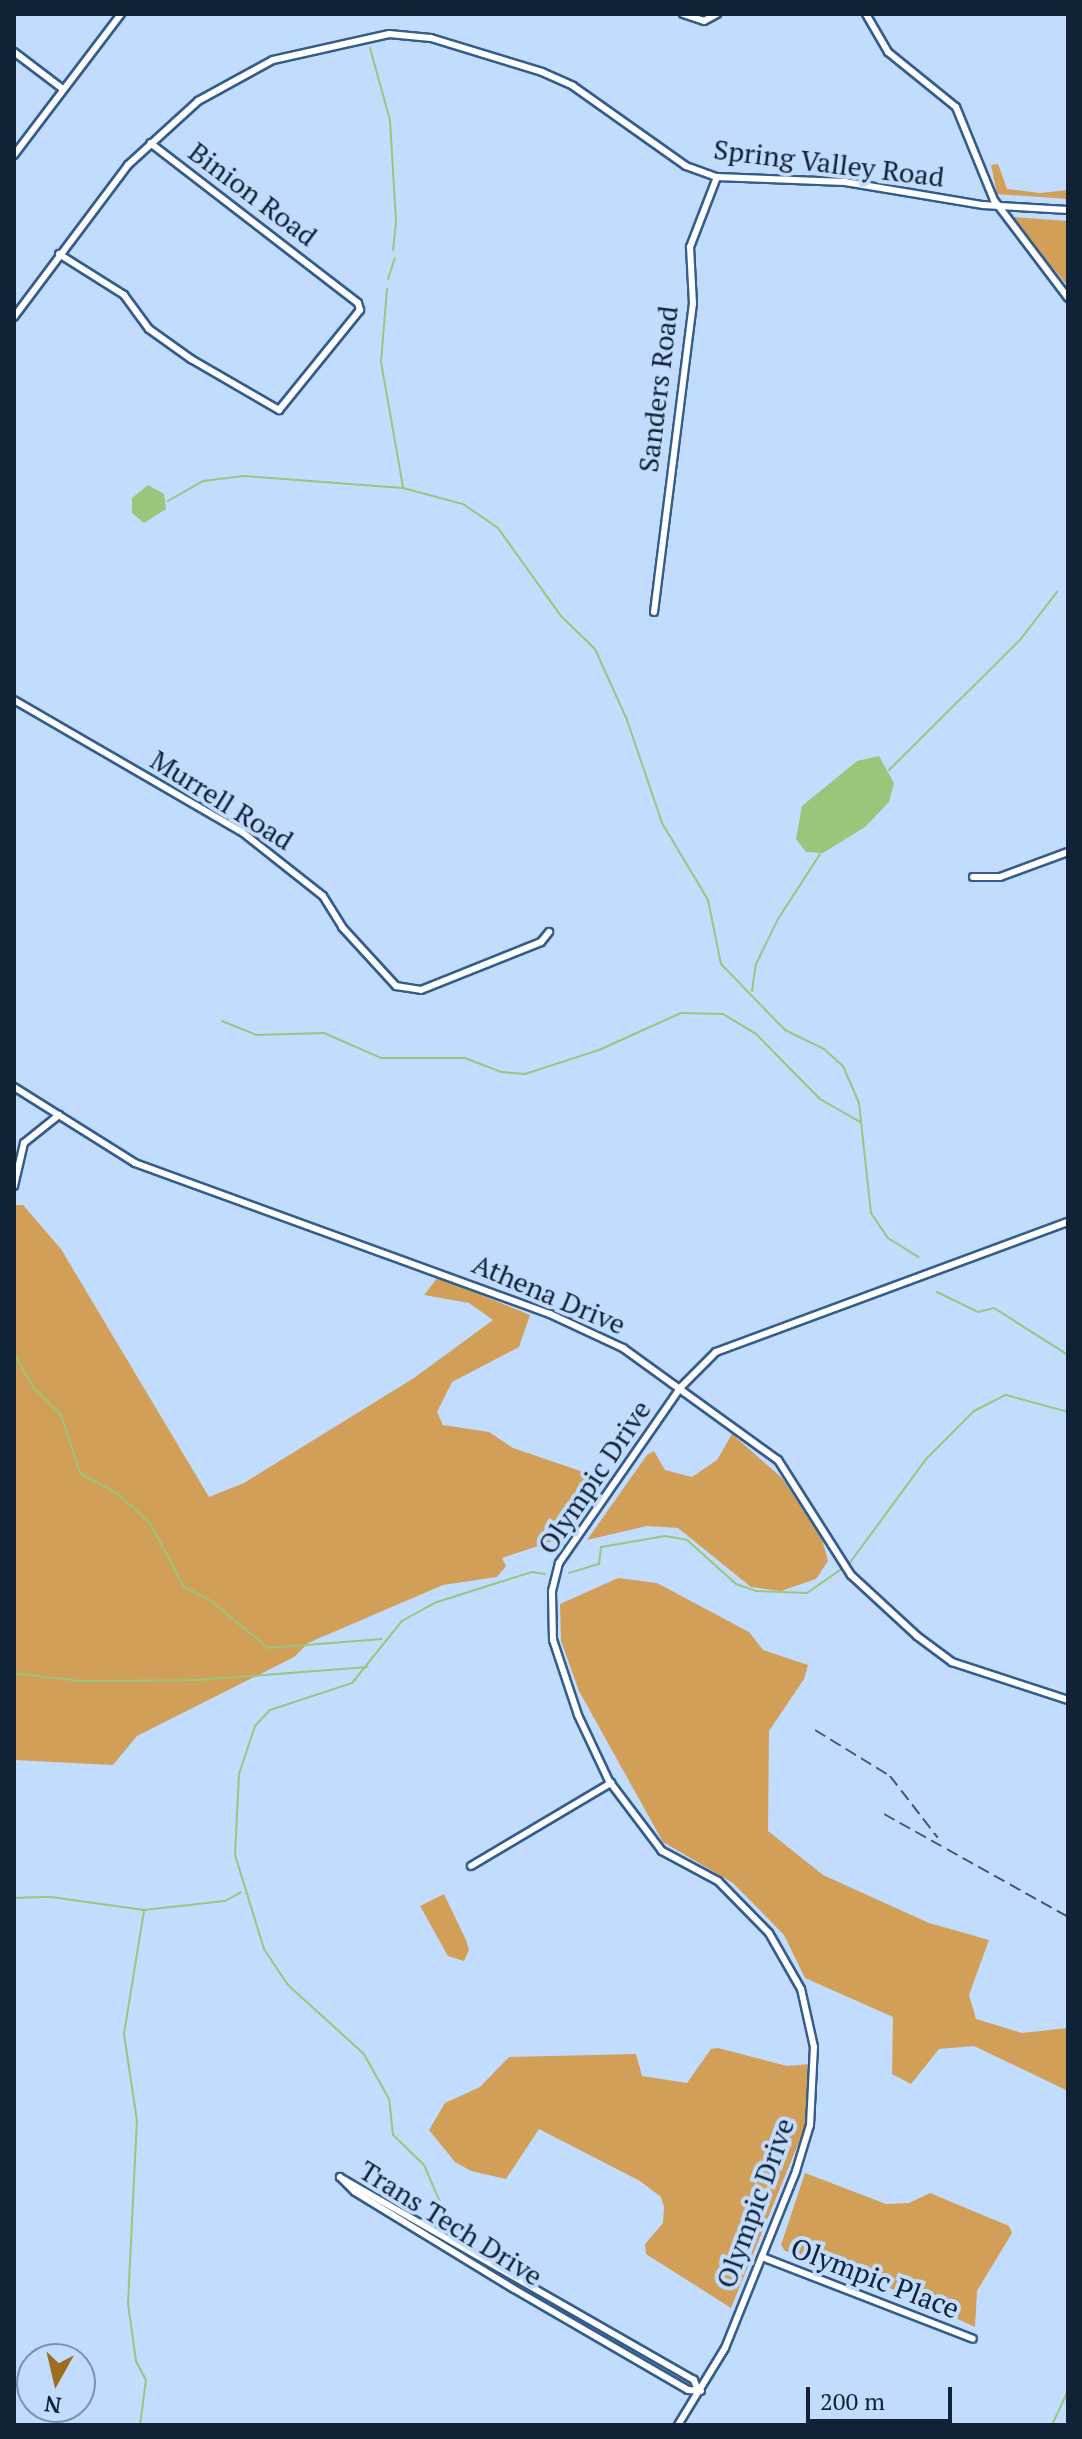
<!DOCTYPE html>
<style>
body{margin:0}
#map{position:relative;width:1082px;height:2439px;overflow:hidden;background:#c2dcfe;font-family:"PT Serif",serif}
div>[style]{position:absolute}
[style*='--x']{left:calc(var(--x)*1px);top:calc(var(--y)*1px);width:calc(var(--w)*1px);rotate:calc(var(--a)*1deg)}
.green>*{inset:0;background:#d29f58}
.water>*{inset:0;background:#98c67b}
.stream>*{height:2px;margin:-1px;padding:0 1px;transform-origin:1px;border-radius:1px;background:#98c67b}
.roads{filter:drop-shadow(2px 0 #345c8c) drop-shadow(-2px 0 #345c8c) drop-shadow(0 2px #345c8c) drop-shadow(0 -2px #345c8c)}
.minor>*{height:6px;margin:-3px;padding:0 3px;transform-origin:3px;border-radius:3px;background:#fff}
.rail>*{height:2px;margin-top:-1px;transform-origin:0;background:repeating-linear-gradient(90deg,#42566e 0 12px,transparent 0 18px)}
span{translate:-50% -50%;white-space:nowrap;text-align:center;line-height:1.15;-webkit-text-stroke:8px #c2dcfe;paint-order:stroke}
.street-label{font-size:28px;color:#112237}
.frame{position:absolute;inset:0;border:16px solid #112237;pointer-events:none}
.north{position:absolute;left:16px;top:2343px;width:80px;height:80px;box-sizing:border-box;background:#c2dcfe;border:2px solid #7b92ae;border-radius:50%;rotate:188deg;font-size:22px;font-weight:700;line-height:32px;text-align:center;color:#112237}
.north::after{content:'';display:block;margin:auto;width:28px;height:36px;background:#9d6d20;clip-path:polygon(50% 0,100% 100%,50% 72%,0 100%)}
.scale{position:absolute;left:806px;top:2387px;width:146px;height:36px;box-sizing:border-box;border:4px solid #112237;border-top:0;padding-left:10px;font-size:24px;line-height:28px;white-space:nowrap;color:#112237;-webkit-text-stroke:6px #c2dcfe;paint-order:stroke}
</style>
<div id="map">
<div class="green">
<i style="clip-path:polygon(998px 164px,1007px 189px,1040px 193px,1068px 190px,1068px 199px,997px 194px,991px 165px)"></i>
<i style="clip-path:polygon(1013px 217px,1068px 221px,1068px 286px,1027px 238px)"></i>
<i style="clip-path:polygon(14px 1205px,23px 1205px,61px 1249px,209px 1497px,244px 1483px,414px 1378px,493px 1320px,469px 1303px,424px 1295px,438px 1277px,530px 1315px,519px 1347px,452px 1382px,437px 1412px,443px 1425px,489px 1432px,513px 1448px,598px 1477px,553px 1541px,502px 1558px,506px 1566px,497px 1577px,443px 1585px,308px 1643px,294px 1657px,137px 1736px,113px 1765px,14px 1760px)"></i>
<i style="clip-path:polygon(732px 1434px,782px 1478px,822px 1539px,828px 1561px,816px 1579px,781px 1591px,751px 1587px,678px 1528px,647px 1526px,587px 1540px,647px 1455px,654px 1451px,665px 1470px,692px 1477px,717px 1460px)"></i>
<i style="clip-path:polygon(618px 1578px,657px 1583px,749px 1632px,763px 1650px,808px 1665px,804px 1679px,769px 1731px,768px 1831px,823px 1875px,929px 1923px,989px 1940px,969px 1995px,976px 2019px,1022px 2033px,1068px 2028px,1068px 2091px,974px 2046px,939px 2049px,911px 2084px,892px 2074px,893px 2017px,805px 1978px,784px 1935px,733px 1883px,663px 1842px,579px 1691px,561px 1641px,560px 1604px)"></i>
<i style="clip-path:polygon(444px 1894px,466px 1940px,469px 1950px,464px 1961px,448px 1956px,420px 1906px)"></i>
<i style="clip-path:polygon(718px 2048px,787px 2066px,810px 2064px,813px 2069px,806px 2125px,731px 2308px,646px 2254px,645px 2244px,663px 2223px,664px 2207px,661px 2197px,640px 2181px,539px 2129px,506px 2179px,471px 2171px,455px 2162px,429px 2130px,445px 2103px,480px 2087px,509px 2057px,636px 2054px,642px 2076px,687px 2083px,711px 2049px)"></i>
<i style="clip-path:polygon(805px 2173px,886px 2204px,909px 2203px,930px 2193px,1009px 2226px,1012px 2233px,977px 2291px,975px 2327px,881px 2284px,785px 2251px,781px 2245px)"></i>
</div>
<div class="water">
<i style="clip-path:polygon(148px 485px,164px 494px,166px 509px,144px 523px,132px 513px,132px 498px)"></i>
<i style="clip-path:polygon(879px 756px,894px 783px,889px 802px,865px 827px,823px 853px,806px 852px,796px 839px,802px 806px,857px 761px)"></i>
</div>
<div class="stream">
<i style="--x:370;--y:48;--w:75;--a:74.5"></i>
<i style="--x:390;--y:120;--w:102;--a:86.6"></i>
<i style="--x:396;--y:222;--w:28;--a:96"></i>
<i style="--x:388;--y:279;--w:22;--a:-72"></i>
<i style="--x:387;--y:289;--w:73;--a:94.7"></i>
<i style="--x:381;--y:362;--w:127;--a:80"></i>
<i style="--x:168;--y:501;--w:40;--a:-29.7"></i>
<i style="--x:203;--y:481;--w:41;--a:-7"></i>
<i style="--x:244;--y:476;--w:159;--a:4.3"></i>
<i style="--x:403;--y:488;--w:62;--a:14.9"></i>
<i style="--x:463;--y:504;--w:42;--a:34.4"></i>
<i style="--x:498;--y:528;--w:108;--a:54.4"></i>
<i style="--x:561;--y:616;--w:47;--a:44.1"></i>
<i style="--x:595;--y:649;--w:78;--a:65.7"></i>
<i style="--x:627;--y:720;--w:109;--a:71.2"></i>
<i style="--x:662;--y:823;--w:90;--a:59.1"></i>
<i style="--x:708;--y:900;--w:65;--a:78.5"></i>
<i style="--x:721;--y:964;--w:92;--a:45.9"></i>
<i style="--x:785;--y:1030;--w:43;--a:26"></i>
<i style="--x:824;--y:1049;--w:25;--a:42"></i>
<i style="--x:843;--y:1066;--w:40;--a:66.6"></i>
<i style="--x:859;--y:1103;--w:111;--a:83.8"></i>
<i style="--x:871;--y:1213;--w:30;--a:56"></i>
<i style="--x:888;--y:1238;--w:36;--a:32"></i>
<i style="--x:889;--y:770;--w:185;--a:-44.8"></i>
<i style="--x:1020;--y:640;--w:61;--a:-52.4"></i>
<i style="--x:752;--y:991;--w:27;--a:-82"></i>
<i style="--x:756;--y:964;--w:50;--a:-63.9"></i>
<i style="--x:778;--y:919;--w:77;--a:-57.1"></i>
<i style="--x:222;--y:1021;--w:37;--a:22"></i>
<i style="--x:256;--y:1035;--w:68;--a:-1.7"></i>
<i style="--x:324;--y:1033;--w:62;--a:23.7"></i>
<i style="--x:381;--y:1058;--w:84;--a:0"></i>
<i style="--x:465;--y:1058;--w:40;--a:21"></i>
<i style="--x:502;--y:1072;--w:23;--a:5"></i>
<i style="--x:525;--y:1074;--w:78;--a:-18"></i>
<i style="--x:599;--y:1050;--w:90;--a:-24.3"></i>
<i style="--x:681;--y:1013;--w:42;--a:1.4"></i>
<i style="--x:723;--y:1014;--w:37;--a:31"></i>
<i style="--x:755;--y:1033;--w:93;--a:45.4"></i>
<i style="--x:820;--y:1099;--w:46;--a:29.9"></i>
<i style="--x:937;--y:1292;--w:46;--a:26"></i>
<i style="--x:978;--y:1312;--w:16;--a:-14"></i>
<i style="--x:994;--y:1308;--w:88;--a:32.4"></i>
<i style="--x:14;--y:1354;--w:39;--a:60"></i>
<i style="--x:34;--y:1388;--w:38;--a:45"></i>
<i style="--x:61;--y:1415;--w:61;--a:71.9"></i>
<i style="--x:80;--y:1473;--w:43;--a:28.9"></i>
<i style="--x:118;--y:1494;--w:43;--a:42.2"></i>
<i style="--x:150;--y:1523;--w:72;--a:62"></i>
<i style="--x:184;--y:1587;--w:30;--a:27"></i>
<i style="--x:211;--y:1601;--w:74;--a:39.5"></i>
<i style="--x:268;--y:1648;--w:114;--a:-4.5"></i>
<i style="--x:849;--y:1564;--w:132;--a:-53.7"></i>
<i style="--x:927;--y:1458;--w:66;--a:-45"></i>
<i style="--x:974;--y:1411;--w:36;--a:-27"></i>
<i style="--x:1006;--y:1395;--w:64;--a:15.3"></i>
<i style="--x:569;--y:1573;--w:31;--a:-17"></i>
<i style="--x:599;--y:1564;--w:17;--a:-83"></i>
<i style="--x:601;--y:1547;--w:65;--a:-9.8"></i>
<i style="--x:665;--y:1536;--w:22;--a:10"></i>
<i style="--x:687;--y:1540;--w:66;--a:41.9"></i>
<i style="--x:736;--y:1584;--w:21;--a:19"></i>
<i style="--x:756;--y:1591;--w:51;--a:2.2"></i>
<i style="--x:807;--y:1593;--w:44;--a:-34.8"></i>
<i style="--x:14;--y:1673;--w:67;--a:6.8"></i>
<i style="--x:81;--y:1681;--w:118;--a:-0.5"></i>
<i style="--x:199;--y:1680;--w:169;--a:-4.4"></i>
<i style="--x:14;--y:1898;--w:37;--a:-2"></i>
<i style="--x:51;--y:1897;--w:94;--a:8"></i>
<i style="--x:144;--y:1910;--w:81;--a:-6.3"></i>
<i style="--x:225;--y:1901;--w:18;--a:-29"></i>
<i style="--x:450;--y:2225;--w:65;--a:-113.4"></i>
<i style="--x:424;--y:2165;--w:43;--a:-135.9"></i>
<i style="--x:393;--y:2135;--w:36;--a:-96"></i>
<i style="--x:389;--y:2099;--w:51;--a:-119.1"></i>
<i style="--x:364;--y:2054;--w:103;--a:-137.8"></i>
<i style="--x:288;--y:1985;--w:43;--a:-123.7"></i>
<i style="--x:264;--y:1949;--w:98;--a:-107.1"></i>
<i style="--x:235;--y:1855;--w:81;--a:-87.2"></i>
<i style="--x:239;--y:1774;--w:51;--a:-71.6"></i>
<i style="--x:255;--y:1726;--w:22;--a:-47"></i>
<i style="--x:270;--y:1710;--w:86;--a:-18.2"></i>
<i style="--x:352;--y:1683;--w:80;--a:-51.1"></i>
<i style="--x:402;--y:1621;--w:37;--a:-29"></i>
<i style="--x:434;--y:1603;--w:103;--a:-17.6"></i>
<i style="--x:532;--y:1572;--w:13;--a:9"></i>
<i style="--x:140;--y:2425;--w:45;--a:-82.4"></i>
<i style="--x:146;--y:2380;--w:21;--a:-118"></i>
<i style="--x:136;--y:2361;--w:59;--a:-97.9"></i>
<i style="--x:128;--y:2303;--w:182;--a:-87.2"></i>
<i style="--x:137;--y:2121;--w:88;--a:-98.5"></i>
<i style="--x:124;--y:2034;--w:126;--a:-80.8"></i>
<i style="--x:1052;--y:2425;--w:38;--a:-65"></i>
</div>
<div class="roads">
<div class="minor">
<i style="--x:683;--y:14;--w:22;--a:18"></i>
<i style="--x:704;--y:21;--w:15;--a:-28"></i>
<i style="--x:866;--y:14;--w:44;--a:59.9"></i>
<i style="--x:888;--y:52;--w:87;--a:39"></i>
<i style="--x:956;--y:107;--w:100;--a:67.8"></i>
<i style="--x:994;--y:200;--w:123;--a:52.9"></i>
<i style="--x:14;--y:52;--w:61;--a:37.1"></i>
<i style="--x:14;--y:155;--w:177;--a:-52.8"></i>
<i style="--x:59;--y:254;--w:77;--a:32.2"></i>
<i style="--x:124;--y:295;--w:42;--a:53.7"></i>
<i style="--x:149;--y:329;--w:52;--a:35.5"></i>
<i style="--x:191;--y:359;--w:102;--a:30.1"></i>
<i style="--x:279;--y:410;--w:129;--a:-51"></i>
<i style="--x:360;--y:310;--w:7;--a:-106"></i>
<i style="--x:358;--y:303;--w:262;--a:-142.4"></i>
<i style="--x:14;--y:317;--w:190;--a:-53.1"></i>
<i style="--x:128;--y:165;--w:95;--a:-42.4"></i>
<i style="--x:198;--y:101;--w:85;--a:-28.7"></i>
<i style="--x:273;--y:60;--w:119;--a:-12.6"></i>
<i style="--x:389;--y:34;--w:42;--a:5.4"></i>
<i style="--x:431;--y:38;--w:116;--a:17"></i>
<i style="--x:542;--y:72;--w:34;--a:24"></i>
<i style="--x:573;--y:86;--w:138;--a:35.3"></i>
<i style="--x:686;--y:166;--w:33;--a:20"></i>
<i style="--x:717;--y:177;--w:128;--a:2.2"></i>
<i style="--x:845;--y:182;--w:140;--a:9.5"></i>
<i style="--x:983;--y:205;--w:85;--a:3.4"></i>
<i style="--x:654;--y:612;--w:310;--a:-82.8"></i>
<i style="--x:693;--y:304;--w:57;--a:-93"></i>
<i style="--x:690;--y:247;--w:75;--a:-68.9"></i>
<i style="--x:14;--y:700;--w:263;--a:30.1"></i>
<i style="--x:242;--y:832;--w:103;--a:38.3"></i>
<i style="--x:323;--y:896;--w:36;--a:58"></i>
<i style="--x:342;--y:927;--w:80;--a:47.5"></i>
<i style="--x:396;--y:986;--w:25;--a:9"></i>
<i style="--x:421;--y:990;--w:129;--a:-21.8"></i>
<i style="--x:541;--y:942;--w:13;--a:-51"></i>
<i style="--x:973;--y:877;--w:27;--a:0"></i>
<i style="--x:1000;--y:877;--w:72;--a:-20.2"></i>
<i style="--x:14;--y:1087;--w:143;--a:32.1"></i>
<i style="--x:135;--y:1163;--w:442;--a:20"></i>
<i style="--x:550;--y:1314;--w:81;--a:25"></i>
<i style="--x:623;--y:1348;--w:191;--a:35.9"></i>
<i style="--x:778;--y:1460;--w:136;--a:57.6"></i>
<i style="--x:851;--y:1575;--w:90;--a:42.7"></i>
<i style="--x:917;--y:1636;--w:44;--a:36.6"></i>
<i style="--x:952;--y:1662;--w:122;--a:18.1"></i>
<i style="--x:14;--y:1186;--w:44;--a:-76.9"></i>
<i style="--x:24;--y:1143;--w:45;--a:-38.7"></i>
<i style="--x:471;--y:1866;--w:163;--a:-30.7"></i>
<i style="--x:762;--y:2257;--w:226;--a:21.2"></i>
<i style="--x:697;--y:2388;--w:9;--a:-111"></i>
<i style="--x:694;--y:2380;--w:408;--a:-150.2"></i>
<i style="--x:340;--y:2177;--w:21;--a:45"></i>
<i style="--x:355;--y:2192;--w:186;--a:31.4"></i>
<i style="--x:514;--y:2289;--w:201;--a:30.1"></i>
<i style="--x:688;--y:2390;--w:13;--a:4"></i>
<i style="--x:678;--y:2425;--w:90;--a:-58.6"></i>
<i style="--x:725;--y:2348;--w:191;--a:-68.1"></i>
<i style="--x:796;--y:2171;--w:48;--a:-73.1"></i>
<i style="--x:810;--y:2125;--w:78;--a:-87.1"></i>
<i style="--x:814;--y:2047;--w:59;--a:-102.6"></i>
<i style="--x:801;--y:1989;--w:64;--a:-119.7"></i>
<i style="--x:769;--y:1933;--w:73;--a:-134.4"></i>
<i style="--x:718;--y:1881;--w:64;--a:-151.8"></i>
<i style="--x:662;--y:1851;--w:88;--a:-127.1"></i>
<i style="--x:609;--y:1781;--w:73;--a:-115.2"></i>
<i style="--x:578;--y:1715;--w:79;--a:-108.4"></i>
<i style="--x:553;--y:1640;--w:49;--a:-91.2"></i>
<i style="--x:552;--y:1591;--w:29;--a:-76"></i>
<i style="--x:559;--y:1563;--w:214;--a:-55.3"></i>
<i style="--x:681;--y:1387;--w:49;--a:-45"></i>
<i style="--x:716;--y:1352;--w:375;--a:-20.3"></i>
</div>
</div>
<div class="rail">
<i style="--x:815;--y:1730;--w:88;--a:31.5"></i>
<i style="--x:890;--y:1776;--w:78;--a:52.3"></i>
<i style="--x:884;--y:1814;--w:211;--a:29.2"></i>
</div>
<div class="street-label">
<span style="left:829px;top:163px;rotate:7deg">Spring Valley Road</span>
<span style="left:253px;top:194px;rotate:37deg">Binion Road</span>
<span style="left:658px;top:389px;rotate:-83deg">Sanders Road</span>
<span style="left:222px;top:800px;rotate:32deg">Murrell Road</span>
<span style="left:549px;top:1294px;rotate:23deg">Athena Drive</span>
<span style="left:594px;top:1477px;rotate:-56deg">Olympic Drive</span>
<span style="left:755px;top:2203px;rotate:-70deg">Olympic Drive</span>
<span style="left:451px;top:2223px;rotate:32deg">Trans Tech Drive</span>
<span style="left:875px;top:2278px;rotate:21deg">Olympic Place</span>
</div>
<div class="frame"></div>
<div class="north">N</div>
<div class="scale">200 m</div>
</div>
